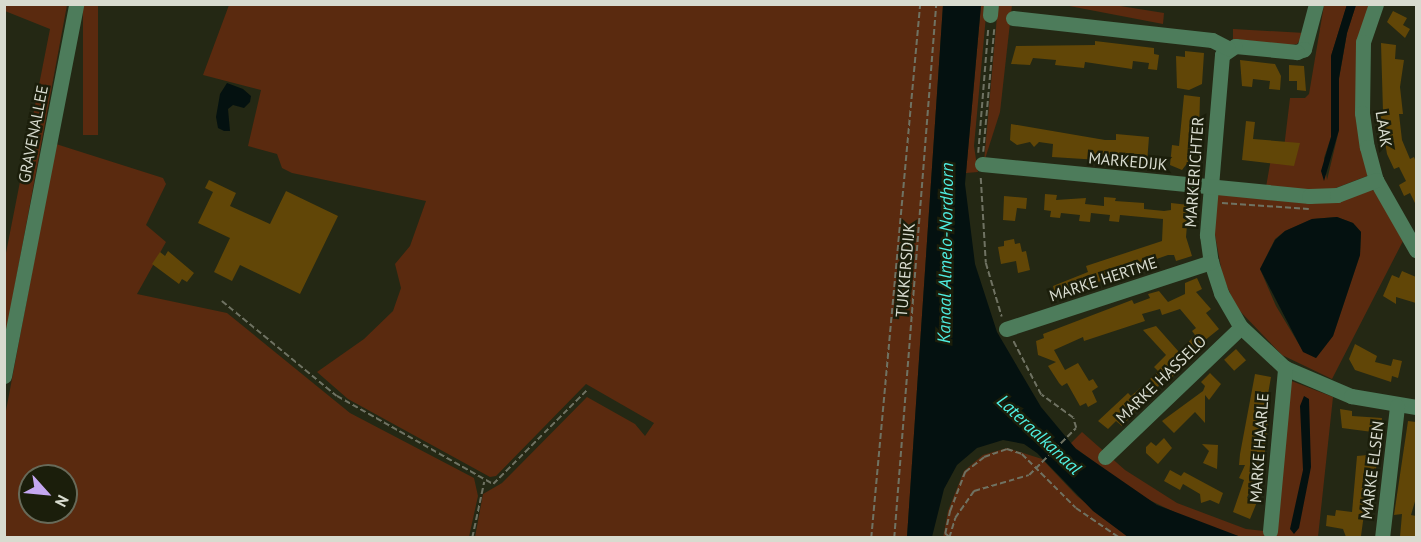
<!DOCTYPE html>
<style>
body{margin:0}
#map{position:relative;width:1421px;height:542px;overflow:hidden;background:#242814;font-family:"PT Sans",sans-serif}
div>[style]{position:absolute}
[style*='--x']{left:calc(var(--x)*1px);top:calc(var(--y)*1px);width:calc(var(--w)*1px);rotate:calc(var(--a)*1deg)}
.green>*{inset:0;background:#5a2a0f;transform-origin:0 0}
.water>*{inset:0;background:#041110}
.building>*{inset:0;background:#614607;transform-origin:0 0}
.path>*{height:1.5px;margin-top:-0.75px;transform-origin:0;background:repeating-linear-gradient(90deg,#6f7262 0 6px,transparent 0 9px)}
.minor>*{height:15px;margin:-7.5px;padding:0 7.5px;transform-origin:7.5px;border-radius:7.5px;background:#4d7c5b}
span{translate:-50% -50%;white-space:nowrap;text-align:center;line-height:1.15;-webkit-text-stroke:5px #1b1e0b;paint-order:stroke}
.street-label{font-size:16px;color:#d8dbcf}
.water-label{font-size:18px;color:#4fefe2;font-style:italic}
.frame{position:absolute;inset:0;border:6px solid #d8dbcf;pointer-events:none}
.north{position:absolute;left:18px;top:464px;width:60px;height:60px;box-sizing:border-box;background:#1b1e0b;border:2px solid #676a59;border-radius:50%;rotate:117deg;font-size:16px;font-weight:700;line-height:24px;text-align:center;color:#d8dbcf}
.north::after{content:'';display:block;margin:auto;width:21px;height:27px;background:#c5a7f1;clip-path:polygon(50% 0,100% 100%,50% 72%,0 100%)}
</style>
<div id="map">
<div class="green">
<i style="clip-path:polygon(4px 5px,67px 5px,5px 339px,5px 258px,50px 29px,5px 11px)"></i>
<i style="left:83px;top:5px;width:15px;height:130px"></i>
<i style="clip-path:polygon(229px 5px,943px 5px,907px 537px,475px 537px,483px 494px,502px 483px,587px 397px,635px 424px,645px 436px,654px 423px,586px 384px,496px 476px,490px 477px,348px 399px,317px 372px,364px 339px,393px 311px,401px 288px,395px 264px,410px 246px,426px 201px,292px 173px,282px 168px,277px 154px,248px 146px,261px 90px,203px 75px)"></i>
<i style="clip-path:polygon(981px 5px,987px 5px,974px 146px,978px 172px,966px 173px)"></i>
<i style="clip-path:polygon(998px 5px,1012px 5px,1000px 112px,984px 162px)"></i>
<i style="clip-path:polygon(1064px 5px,1114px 5px,1164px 13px,1163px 24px)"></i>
<i style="clip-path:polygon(1324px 5px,1347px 5px,1331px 56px,1331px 137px,1324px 158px,1327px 180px,1339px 130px,1339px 79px,1347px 33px,1356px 5px,1370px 5px,1367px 176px,1328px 191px,1266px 187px,1273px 147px,1284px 148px,1290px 98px,1305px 98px,1309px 94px)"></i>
<i style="clip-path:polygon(1233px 29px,1305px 33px,1297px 44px,1290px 45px,1233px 39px)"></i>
<i style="clip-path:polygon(evenodd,56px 144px,163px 178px,166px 184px,146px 225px,166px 242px,137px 294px,227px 313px,350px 413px,474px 478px,478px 496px,469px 537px,5px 538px,5px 416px,56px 144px,30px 476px,66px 476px,66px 512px,30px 512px,30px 476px)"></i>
<i style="clip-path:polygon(evenodd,1369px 189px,1375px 191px,1403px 241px,1332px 379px,1282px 355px,1237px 308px,1223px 278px,1214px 230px,1217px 194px,1305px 203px,1369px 189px,1337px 217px,1353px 223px,1361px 232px,1360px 255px,1333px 336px,1316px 358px,1303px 351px,1276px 306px,1260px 269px,1275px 239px,1285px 231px,1312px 219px,1337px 217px)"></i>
<i style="clip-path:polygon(1289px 380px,1333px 397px,1318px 537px,1241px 537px,1199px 524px,1139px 495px,1070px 444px,1082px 432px,1125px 470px,1177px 503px,1246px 529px,1264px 531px)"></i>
<i style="clip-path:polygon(1007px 448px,1042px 459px,1077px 496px,1128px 537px,943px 538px,948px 511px,964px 471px,983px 455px)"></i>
</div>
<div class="water">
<i style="clip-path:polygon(1347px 4px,1356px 5px,1347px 33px,1339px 78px,1339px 130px,1324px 181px,1321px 171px,1331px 137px,1331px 56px)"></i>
<i style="clip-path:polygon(943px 5px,981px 5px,965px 184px,975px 264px,997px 332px,1041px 407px,1076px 449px,1157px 505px,1241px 537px,1128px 537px,1093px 511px,1037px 453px,1024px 444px,1003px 440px,977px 448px,957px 465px,944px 489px,932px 537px,907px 537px)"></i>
<i style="clip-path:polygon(227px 83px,243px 89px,251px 96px,250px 102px,244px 108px,233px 105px,228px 109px,230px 131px,224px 131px,218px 128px,216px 117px,220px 94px)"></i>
<i style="clip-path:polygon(1337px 217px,1353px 223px,1361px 232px,1360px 255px,1333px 336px,1316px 358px,1303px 352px,1260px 269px,1275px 240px,1285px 231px,1312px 219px)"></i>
<i style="clip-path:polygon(1304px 396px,1309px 399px,1311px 467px,1299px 528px,1294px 534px,1290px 529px,1303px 470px,1300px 406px)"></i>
</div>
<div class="building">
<i style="clip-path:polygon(1393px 11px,1407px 18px,1403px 25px,1410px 29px,1405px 38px,1387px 22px)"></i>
<i style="clip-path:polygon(1095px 41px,1154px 48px,1154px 54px,1159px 55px,1157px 70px,1148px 69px,1149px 63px,1133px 61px,1132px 69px,1085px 62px,1084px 68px,1055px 65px,1056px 60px,1033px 58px,1030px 65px,1011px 64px,1016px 46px,1095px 45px)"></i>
<i style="clip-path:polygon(1381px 43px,1396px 45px,1395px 59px,1404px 60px,1400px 87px,1403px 114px,1399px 114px,1402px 140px,1410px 159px,1414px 157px,1416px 162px,1416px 205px,1410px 193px,1404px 196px,1399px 185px,1406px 181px,1399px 167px,1394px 169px,1387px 154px,1380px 112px,1383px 112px)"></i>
<i style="clip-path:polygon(1185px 51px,1204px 53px,1202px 84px,1189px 90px,1177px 88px,1176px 56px,1185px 57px)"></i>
<i style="clip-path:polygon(1240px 60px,1275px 64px,1281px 76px,1280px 90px,1269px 89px,1270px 81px,1253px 79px,1252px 87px,1242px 86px)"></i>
<i style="clip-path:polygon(1289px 65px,1304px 66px,1306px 91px,1297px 90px,1297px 81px,1289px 81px)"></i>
<i style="clip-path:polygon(1184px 95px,1200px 97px,1199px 131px,1191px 150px,1195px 153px,1182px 170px,1170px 165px,1172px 145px,1179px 146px)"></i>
<i style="clip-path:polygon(1246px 121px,1255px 122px,1253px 139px,1300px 143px,1294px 166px,1242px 160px)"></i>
<i style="clip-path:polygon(1011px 124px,1105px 140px,1116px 140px,1116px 134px,1149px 137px,1147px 163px,1052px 157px,1053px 144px,1039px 142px,1034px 147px,1030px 142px,1017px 145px,1010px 140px)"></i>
<i style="clip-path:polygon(209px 180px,236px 193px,230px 206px,270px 224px,286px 191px,338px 216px,300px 294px,240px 265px,232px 281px,214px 272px,230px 238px,198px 223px,213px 192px,205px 188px)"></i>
<i style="clip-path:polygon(1045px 194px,1057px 195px,1056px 200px,1086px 198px,1085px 204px,1104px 206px,1104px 197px,1116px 198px,1115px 201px,1144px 203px,1144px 209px,1164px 211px,1171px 210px,1171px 203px,1189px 205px,1195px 211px,1188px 213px,1186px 237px,1192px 256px,1176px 261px,1174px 255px,1168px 255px,1148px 262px,1150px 268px,1137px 273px,1134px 264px,1118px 269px,1120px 275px,1098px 282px,1099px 286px,1056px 297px,1053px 286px,1088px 272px,1086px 266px,1162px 241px,1163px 219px,1120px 215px,1119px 222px,1109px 221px,1110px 215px,1091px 213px,1090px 222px,1079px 221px,1080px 215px,1061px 213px,1060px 218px,1050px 217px,1051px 211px,1044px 210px)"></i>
<i style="clip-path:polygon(1004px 196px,1027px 198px,1026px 209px,1017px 208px,1015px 221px,1003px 220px)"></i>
<i style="clip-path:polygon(1014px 239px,1015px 244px,1020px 243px,1022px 252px,1026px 251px,1030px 270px,1018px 273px,1016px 261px,1001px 264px,998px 247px,1004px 246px,1004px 241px)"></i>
<i style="clip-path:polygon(168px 251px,194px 273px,187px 282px,182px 279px,179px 284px,152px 264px,160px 252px,165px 256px)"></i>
<i style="clip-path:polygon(1402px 271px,1416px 277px,1416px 303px,1396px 297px,1396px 304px,1383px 296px,1392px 275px,1399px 278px)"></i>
<i style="clip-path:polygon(1197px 278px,1202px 289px,1196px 292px,1211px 309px,1206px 313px,1219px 329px,1194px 349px,1198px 352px,1168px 381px,1166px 378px,1122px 426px,1116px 421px,1108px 429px,1098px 421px,1128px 393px,1131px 396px,1145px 384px,1158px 371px,1154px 367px,1166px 355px,1143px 330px,1156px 326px,1179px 352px,1195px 335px,1192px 331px,1196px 328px,1180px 309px,1162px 315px,1160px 309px,1142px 314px,1145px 321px,1084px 341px,1083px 337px,1054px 350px,1065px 370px,1078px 363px,1089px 381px,1093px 379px,1098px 387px,1092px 391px,1097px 402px,1088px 407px,1086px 403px,1080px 406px,1067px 383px,1062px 386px,1059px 383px,1048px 366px,1056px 362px,1038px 355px,1036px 341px,1044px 338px,1043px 334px,1132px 300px,1134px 304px,1150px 298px,1148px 294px,1159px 291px,1168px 302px,1185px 294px,1185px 283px)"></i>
<i style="clip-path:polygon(1355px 344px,1377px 356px,1375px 362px,1391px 366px,1393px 359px,1402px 361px,1398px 378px,1392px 376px,1391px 382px,1355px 370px,1349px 359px)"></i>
<i style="left:1236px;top:349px;width:15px;height:16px;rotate:48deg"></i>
<i style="clip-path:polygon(1210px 373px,1221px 384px,1209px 400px,1205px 395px,1205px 423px,1195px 412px,1174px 433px,1162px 421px,1203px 391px,1205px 386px,1201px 382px)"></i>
<i style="clip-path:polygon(1255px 374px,1271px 377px,1264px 417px,1268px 417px,1263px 473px,1257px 473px,1247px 498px,1257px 502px,1250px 519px,1233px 512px,1244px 480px,1239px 478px,1245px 465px,1239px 465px,1240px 454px)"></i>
<i style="clip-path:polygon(1340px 409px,1352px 411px,1352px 416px,1382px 418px,1380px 433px,1342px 428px)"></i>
<i style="clip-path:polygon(1408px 421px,1416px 422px,1416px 498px,1411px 515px,1416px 516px,1416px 537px,1400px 537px,1402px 514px,1394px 515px)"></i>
<i style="clip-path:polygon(1164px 438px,1172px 448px,1158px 464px,1146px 453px,1146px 447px,1151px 442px,1156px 446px)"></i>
<i style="clip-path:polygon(1202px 444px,1218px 445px,1217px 469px,1203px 463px,1209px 451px)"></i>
<i style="clip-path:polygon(1378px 454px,1370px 515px,1364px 514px,1361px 536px,1346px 537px,1343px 529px,1326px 526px,1327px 515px,1335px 516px,1336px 510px,1352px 512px,1357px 456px)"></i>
<i style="clip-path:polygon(1170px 470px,1181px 476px,1184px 472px,1223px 493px,1219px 504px,1210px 500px,1201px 503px,1200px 494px,1183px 484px,1180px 490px,1164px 481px)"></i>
</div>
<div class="path">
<i style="--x:983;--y:152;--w:123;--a:-84.9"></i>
<i style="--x:978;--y:153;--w:124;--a:-85.4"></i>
<i style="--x:981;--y:178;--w:85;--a:86.6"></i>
<i style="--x:986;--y:263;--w:56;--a:73.5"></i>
<i style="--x:1222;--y:203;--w:87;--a:3.9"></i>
<i style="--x:222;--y:301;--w:149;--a:39.6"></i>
<i style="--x:337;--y:396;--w:179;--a:29.4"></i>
<i style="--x:493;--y:484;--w:133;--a:-45"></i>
<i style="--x:949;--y:537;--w:5;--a:-143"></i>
<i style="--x:945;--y:534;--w:24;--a:-78"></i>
<i style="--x:950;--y:511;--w:42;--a:-69"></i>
<i style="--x:965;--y:472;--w:24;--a:-38"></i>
<i style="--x:984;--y:457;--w:24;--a:-19"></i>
<i style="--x:1007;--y:449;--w:16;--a:18"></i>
<i style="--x:1022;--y:454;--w:76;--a:45"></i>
<i style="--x:1076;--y:508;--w:53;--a:34.3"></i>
<i style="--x:472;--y:538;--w:57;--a:-77.9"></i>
<i style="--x:871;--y:538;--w:536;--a:-84.76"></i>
<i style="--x:894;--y:538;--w:536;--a:-85.5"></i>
<i style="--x:949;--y:538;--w:21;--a:-73"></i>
<i style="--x:955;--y:518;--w:33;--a:-55"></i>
<i style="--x:974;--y:491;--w:57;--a:-16.2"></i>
<i style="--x:1029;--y:475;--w:66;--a:-45"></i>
<i style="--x:1076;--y:428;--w:10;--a:-107"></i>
<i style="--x:1073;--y:418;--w:39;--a:-144"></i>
<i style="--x:1041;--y:395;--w:61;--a:-117.4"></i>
</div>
<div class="minor">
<i style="--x:1316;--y:4;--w:47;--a:104.9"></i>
<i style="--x:1304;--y:49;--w:8;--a:157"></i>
<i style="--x:1297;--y:52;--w:62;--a:-174.5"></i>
<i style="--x:1235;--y:46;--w:16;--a:145"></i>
<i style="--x:1222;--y:55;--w:181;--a:94.8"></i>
<i style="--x:1207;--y:235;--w:27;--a:82"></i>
<i style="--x:1211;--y:262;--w:33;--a:72"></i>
<i style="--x:1221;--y:293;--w:39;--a:60"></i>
<i style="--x:1241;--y:327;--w:60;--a:43"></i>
<i style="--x:1285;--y:368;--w:72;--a:23"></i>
<i style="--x:1351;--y:396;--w:66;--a:9.6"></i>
<i style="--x:1376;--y:4;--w:40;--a:108.9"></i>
<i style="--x:1363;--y:42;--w:71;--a:90.8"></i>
<i style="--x:1362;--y:113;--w:34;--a:82"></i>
<i style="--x:1367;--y:147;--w:34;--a:75"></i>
<i style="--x:1376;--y:180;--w:81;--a:60.3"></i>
<i style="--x:990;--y:15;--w:11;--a:-85"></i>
<i style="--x:1013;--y:18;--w:200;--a:6.3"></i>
<i style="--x:1212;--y:40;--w:18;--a:27"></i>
<i style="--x:982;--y:164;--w:329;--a:5.6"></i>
<i style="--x:1309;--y:196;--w:28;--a:-2"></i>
<i style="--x:1337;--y:195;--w:42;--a:-21"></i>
<i style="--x:1006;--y:329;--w:216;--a:-18.1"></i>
<i style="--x:4;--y:376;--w:379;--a:-79"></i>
<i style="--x:1105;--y:457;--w:188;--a:-43.7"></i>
<i style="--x:1270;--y:531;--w:164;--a:-84.7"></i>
<i style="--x:1382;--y:538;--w:133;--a:-83.5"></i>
</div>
<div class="street-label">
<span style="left:1384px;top:129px;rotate:81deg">LAAK</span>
<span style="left:33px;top:134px;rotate:-79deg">GRAVENALLEE</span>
<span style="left:1128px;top:161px;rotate:5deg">MARKEDIJK</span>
<span style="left:1194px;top:172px;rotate:-86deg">MARKERICHTER</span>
<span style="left:905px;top:270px;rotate:-85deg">TUKKERSDIJK</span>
<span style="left:1103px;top:279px;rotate:-18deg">MARKE HERTME</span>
<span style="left:1161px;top:379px;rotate:-44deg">MARKE HASSELO</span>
<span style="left:1259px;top:448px;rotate:-86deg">MARKE HAARLE</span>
<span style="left:1372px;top:470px;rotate:-83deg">MARKE ELSEN</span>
</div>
<div class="water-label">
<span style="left:946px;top:253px;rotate:-89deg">Kanaal Almelo-Nordhorn</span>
<span style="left:1039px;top:435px;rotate:43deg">Lateraalkanaal</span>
</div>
<div class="frame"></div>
<div class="north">N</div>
</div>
